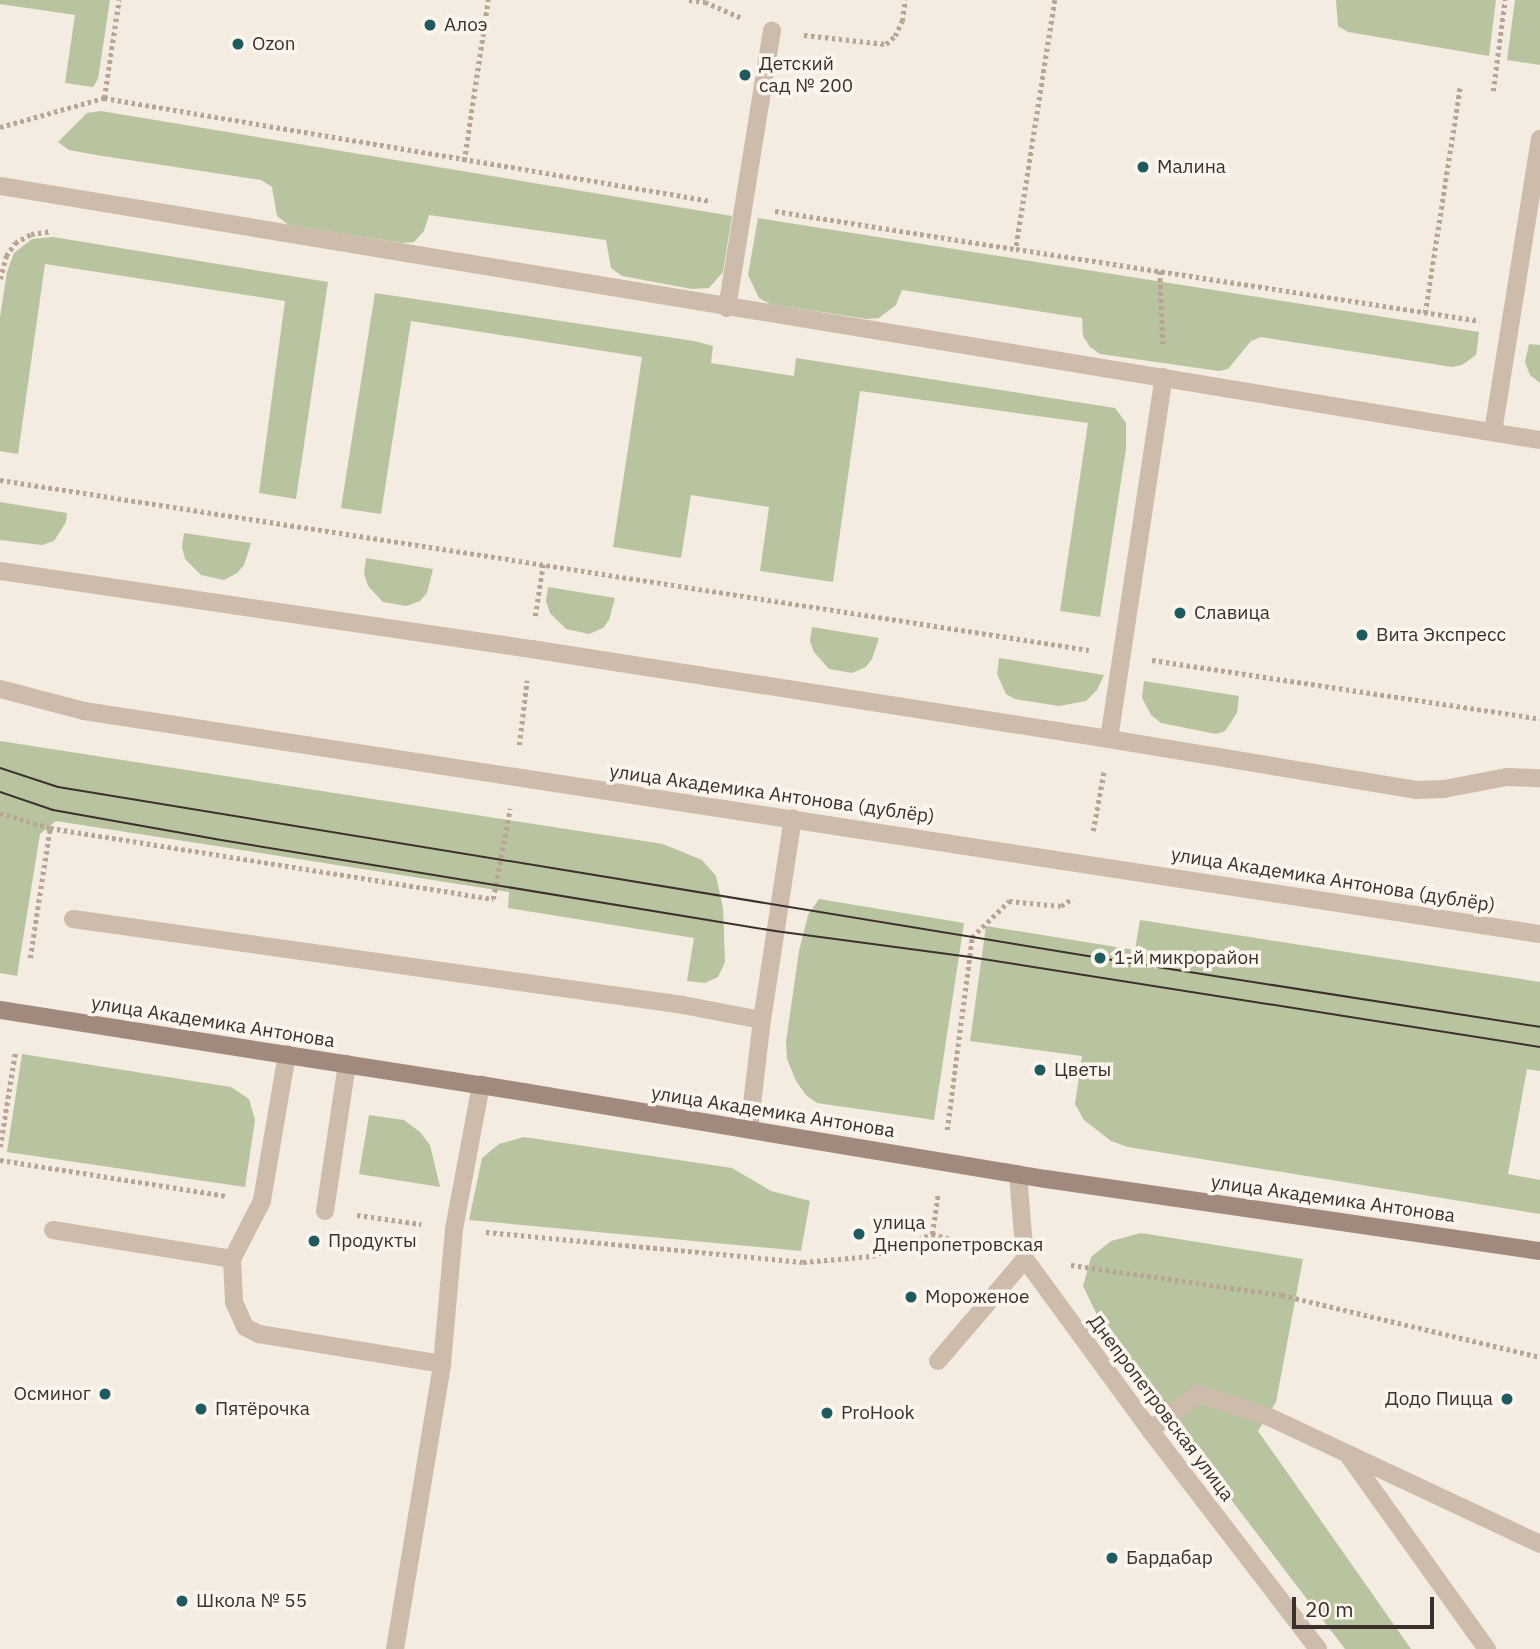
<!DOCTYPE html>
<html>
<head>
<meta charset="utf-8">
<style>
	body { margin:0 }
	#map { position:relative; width:1540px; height:1649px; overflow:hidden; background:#f4ebe1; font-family:"IBM Plex Sans",sans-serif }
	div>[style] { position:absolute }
	.green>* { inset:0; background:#b8c4a0 }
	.path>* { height:4.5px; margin-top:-2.25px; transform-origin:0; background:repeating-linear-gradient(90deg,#b9a596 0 3.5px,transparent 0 7px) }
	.lane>* { height:18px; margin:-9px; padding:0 9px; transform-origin:9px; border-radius:9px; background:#cdbbac }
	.street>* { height:18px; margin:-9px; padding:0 9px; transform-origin:9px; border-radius:9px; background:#cdbbac }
	.secondary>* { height:18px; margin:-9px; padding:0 9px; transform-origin:9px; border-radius:9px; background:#a18a7d }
	.tram>* { height:2px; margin:-1px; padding:0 1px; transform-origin:1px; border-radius:1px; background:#3b302b }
	.dots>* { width:19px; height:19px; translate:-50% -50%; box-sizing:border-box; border:4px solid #fbf5ee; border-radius:50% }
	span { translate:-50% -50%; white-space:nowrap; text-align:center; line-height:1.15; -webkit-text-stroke:7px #fbf5ee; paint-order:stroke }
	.poi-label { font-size:19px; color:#3b302b }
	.left { translate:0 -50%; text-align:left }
	.right { translate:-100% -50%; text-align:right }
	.street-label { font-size:19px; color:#3b302b }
	.scale { position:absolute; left:1292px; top:1597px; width:142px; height:32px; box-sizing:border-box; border:4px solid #3b302b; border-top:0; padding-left:9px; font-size:21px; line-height:24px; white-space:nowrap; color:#3b302b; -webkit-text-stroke:5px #fbf5ee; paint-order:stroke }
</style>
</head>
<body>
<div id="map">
	<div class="green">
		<div style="clip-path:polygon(0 0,110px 0,98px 79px,93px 87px,65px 83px,75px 15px,0 4px)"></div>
		<div style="clip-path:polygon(1336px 0,1496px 0,1489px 56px,1348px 32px,1338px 26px)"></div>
		<div style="clip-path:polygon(1515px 0,1540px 0,1540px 65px,1507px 60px)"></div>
		<div style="clip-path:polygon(101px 111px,732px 216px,723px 272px,709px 288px,692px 289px,622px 276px,611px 268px,606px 240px,429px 215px,424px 231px,414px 242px,402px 243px,289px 225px,277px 216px,272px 187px,261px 180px,96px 155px,69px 150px,58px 142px,87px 113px)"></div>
		<div style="clip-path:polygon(758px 218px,1479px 332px,1476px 355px,1462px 365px,1452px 367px,1261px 337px,1251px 341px,1228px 369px,1219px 371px,1100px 354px,1090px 347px,1083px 336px,1082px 318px,902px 290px,896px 305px,879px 318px,867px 319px,770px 304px,759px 298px,748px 275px)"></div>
		<div style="clip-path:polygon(53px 237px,328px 282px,296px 499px,259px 493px,285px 301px,45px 264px,18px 454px,0 451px,0 317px,7px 272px,14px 253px,32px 239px)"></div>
		<div style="clip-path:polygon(375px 293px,694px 341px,713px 346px,711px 363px,794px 376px,796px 358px,1115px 408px,1126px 423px,1126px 449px,1100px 617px,1060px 611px,1088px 423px,860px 391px,833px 582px,760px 571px,769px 507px,691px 495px,681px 558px,613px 547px,642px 357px,411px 321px,381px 514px,341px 508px)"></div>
		<div style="clip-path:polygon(1529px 344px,1540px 345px,1540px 383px,1530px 375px,1525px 362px)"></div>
		<div style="clip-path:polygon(0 502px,67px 513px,66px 522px,54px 541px,42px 545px,0 540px)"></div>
		<div style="clip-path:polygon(184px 533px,251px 543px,244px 565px,237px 573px,224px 580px,201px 575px,185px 559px,182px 547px)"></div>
		<div style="clip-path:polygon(366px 558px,433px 569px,427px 593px,420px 601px,406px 606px,383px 602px,368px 586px,364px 574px)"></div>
		<div style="clip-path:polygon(548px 587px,615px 598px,609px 620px,603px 628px,589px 634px,566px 629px,550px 613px,546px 601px)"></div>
		<div style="clip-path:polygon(812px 627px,879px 638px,872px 659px,866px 667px,852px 673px,829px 669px,814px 652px,810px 641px)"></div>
		<div style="clip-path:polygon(999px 658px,1104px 675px,1097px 690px,1086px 701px,1059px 706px,1015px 699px,1006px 694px,997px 674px)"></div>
		<div style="clip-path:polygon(1144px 681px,1239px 696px,1237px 713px,1225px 731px,1216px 734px,1161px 723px,1151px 715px,1142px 698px)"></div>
		<div style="clip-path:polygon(0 741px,663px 844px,702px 860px,716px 876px,723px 908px,725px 962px,718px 977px,705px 983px,687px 981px,694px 938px,508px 908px,509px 892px,56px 821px,40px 834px,17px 976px,0 973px)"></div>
		<div style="clip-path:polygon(819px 899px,964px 923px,934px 1120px,817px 1103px,806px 1095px,796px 1081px,787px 1059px,786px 1042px,799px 951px,808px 915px)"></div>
		<div style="clip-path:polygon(1140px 920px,1540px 982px,1540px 1071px,1527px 1069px,1508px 1174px,1540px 1180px,1540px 1214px,1128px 1147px,1111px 1141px,1084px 1120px,1075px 1104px,1082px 1056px,970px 1041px,986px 926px,1135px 950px)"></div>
		<div style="clip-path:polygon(22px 1054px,231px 1087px,249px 1099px,255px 1120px,245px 1187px,7px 1152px)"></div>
		<div style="clip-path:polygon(369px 1115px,404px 1120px,420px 1132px,430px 1145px,440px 1187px,359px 1174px)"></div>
		<div style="clip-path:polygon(524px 1137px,732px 1168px,771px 1191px,810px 1201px,801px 1251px,469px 1220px,482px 1158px,499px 1144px)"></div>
		<div style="clip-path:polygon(1141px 1233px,1303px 1259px,1276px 1402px,1258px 1431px,1411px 1649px,1345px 1649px,1210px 1472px,1099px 1319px,1083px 1286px,1091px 1257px,1111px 1241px)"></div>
	</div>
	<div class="path">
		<div style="left:689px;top:0;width:16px;rotate:7deg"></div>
		<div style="left:705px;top:2px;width:40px;rotate:23.4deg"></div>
		<div style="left:1055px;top:0;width:252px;rotate:98.9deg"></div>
		<div style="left:1016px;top:249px;width:469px;rotate:8.8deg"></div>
		<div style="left:804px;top:35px;width:82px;rotate:6.3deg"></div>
		<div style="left:886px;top:44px;width:12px;rotate:-42deg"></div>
		<div style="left:895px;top:36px;width:17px;rotate:-65deg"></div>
		<div style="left:902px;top:21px;width:21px;rotate:-82deg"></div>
		<div style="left:1493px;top:91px;width:92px;rotate:-82.5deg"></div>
		<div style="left:104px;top:98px;width:99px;rotate:-81.3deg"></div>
		<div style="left:0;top:127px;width:108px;rotate:-15.6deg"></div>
		<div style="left:104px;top:98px;width:616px;rotate:9.63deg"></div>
		<div style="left:464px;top:161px;width:163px;rotate:-81.5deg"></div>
		<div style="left:775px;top:211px;width:244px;rotate:9deg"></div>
		<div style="left:1160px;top:271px;width:73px;rotate:87.6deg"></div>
		<div style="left:0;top:279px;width:24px;rotate:-75deg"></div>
		<div style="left:6px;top:256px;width:16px;rotate:-55deg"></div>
		<div style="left:15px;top:243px;width:18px;rotate:-29deg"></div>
		<div style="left:31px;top:234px;width:21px;rotate:-8deg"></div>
		<div style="left:1425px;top:313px;width:230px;rotate:-81.2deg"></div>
		<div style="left:0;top:480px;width:1102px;rotate:8.87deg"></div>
		<div style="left:535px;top:616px;width:52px;rotate:-81.1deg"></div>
		<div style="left:1152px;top:660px;width:392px;rotate:8.6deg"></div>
		<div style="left:519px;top:745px;width:65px;rotate:-83deg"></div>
		<div style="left:0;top:813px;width:52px;rotate:16.7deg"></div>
		<div style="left:1093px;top:831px;width:61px;rotate:-79.6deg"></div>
		<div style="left:30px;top:958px;width:132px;rotate:-81.3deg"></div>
		<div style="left:50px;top:828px;width:449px;rotate:9.1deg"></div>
		<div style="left:493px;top:899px;width:92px;rotate:-79.3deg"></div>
		<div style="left:947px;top:1130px;width:195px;rotate:-82.6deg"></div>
		<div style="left:972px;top:937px;width:52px;rotate:-44.2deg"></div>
		<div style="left:1009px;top:901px;width:52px;rotate:5.5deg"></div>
		<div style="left:1061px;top:906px;width:14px;rotate:-34deg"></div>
		<div style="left:0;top:1147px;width:95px;rotate:-80.9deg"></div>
		<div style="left:0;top:1160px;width:230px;rotate:9deg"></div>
		<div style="left:357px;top:1215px;width:65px;rotate:8deg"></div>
		<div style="left:486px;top:1232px;width:318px;rotate:5.4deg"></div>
		<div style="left:803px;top:1262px;width:69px;rotate:-5deg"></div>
		<div style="left:872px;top:1256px;width:64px;rotate:-20.1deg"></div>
		<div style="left:932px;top:1234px;width:61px;rotate:15.2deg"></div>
		<div style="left:932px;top:1234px;width:40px;rotate:-81.5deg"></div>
		<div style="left:1071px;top:1265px;width:213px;rotate:8.1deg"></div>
		<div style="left:1282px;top:1295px;width:265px;rotate:13.5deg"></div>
	</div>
	<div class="lane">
		<div style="left:0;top:186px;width:1561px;rotate:9.37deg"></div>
		<div style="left:727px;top:308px;width:281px;rotate:-80.8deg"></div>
		<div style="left:1493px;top:432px;width:297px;rotate:-80.9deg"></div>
		<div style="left:0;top:571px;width:537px;rotate:8.36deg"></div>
		<div style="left:531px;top:649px;width:585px;rotate:8.85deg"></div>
		<div style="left:1109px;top:739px;width:366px;rotate:-81.4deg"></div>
		<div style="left:1109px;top:739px;width:311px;rotate:9.4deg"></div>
		<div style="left:1416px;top:790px;width:28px;rotate:-2deg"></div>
		<div style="left:1444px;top:789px;width:64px;rotate:-10.8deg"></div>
		<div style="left:1507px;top:777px;width:33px;rotate:2deg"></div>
		<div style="left:73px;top:919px;width:616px;rotate:8.02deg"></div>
		<div style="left:683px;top:1005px;width:80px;rotate:10.8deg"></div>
		<div style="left:287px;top:1054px;width:149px;rotate:99.7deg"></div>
		<div style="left:262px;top:1201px;width:65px;rotate:117.3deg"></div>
		<div style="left:232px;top:1259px;width:43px;rotate:87.3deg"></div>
		<div style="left:234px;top:1302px;width:27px;rotate:66deg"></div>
		<div style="left:245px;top:1327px;width:16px;rotate:27deg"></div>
		<div style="left:259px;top:1334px;width:185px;rotate:9.3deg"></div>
		<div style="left:325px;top:1211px;width:149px;rotate:-81.5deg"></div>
		<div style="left:53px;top:1230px;width:181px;rotate:9.2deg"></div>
		<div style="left:938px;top:1361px;width:134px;rotate:-49.5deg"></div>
		<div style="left:1150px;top:1430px;width:60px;rotate:-36.9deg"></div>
		<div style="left:1198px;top:1394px;width:72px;rotate:17.7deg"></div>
		<div style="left:1267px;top:1416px;width:302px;rotate:25.1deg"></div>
		<div style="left:1348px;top:1455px;width:239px;rotate:54.4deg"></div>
		<div style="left:395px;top:1649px;width:289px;rotate:-80.6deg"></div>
		<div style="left:442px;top:1364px;width:136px;rotate:-84.9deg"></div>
		<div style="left:454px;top:1229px;width:147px;rotate:-79.4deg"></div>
	</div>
	<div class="street">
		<div style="left:0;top:689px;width:87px;rotate:14.7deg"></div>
		<div style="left:84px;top:711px;width:1473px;rotate:8.71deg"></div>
		<div style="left:749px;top:1130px;width:111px;rotate:-83.3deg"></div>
		<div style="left:762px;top:1020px;width:204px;rotate:-81.3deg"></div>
		<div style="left:1018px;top:1174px;width:85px;rotate:85.3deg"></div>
		<div style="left:1025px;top:1259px;width:212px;rotate:53.8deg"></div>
		<div style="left:1150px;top:1430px;width:276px;rotate:52.5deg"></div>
	</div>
	<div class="secondary">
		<div style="left:0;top:1010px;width:487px;rotate:8.9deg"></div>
		<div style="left:481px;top:1085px;width:573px;rotate:9.45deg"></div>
		<div style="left:1046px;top:1179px;width:499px;rotate:8.3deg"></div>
	</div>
	<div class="tram">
		<div style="left:0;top:768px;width:61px;rotate:18.1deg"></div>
		<div style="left:58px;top:787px;width:1056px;rotate:9.32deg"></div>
		<div style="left:1100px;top:958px;width:445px;rotate:8.9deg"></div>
		<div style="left:0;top:792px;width:56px;rotate:18.8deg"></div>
		<div style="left:53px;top:810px;width:165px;rotate:10.1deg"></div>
		<div style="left:215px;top:839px;width:568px;rotate:9.33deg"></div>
		<div style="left:775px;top:931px;width:197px;rotate:7.6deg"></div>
		<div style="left:970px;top:957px;width:577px;rotate:8.97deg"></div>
	</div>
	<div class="dots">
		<div style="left:430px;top:25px;background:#1f5a5e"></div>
		<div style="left:238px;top:44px;background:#1f5a5e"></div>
		<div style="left:745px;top:75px;background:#1f5a5e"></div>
		<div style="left:1143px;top:167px;background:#1f5a5e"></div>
		<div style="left:1180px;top:613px;background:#1f5a5e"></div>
		<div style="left:1362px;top:635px;background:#1f5a5e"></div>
		<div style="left:1100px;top:958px;background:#1f5a5e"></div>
		<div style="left:1040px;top:1070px;background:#1f5a5e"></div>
		<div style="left:859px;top:1234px;background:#1f5a5e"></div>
		<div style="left:314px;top:1241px;background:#1f5a5e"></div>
		<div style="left:911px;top:1297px;background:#1f5a5e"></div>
		<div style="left:105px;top:1394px;background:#1f5a5e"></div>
		<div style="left:1507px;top:1399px;background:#1f5a5e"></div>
		<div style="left:201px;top:1409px;background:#1f5a5e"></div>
		<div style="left:827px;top:1413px;background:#1f5a5e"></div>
		<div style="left:1112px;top:1558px;background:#1f5a5e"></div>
		<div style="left:182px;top:1601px;background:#1f5a5e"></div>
	</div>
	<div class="poi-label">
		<span class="left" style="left:444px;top:25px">Алоэ</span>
		<span class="left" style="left:252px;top:44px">Ozon</span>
		<span class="left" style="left:759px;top:75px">Детский<br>сад № 200</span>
		<span class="left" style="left:1157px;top:167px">Малина</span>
		<span class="left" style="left:1194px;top:613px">Славица</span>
		<span class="left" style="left:1376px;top:635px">Вита Экспресс</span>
		<span class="left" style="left:1114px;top:958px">1-й микрорайон</span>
		<span class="left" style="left:1054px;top:1070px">Цветы</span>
		<span class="left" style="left:873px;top:1234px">улица<br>Днепропетровская</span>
		<span class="left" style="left:328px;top:1241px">Продукты</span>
		<span class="left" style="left:925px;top:1297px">Мороженое</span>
		<span class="right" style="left:91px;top:1394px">Осминог</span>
		<span class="right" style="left:1493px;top:1399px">Додо Пицца</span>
		<span class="left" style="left:215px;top:1409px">Пятёрочка</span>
		<span class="left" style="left:841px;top:1413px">ProHook</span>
		<span class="left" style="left:1126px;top:1558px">Бардабар</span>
		<span class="left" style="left:196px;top:1601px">Школа № 55</span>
	</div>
	<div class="street-label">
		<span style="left:772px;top:794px;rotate:8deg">улица Академика Антонова (дублёр)</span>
		<span style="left:1333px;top:880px;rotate:9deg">улица Академика Антонова (дублёр)</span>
		<span style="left:213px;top:1022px;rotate:9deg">улица Академика Антонова</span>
		<span style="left:773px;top:1112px;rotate:9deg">улица Академика Антонова</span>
		<span style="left:1333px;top:1199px;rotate:8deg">улица Академика Антонова</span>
		<span style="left:1161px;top:1408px;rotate:53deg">Днепропетровская улица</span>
	</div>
	<div class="scale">20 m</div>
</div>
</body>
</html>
